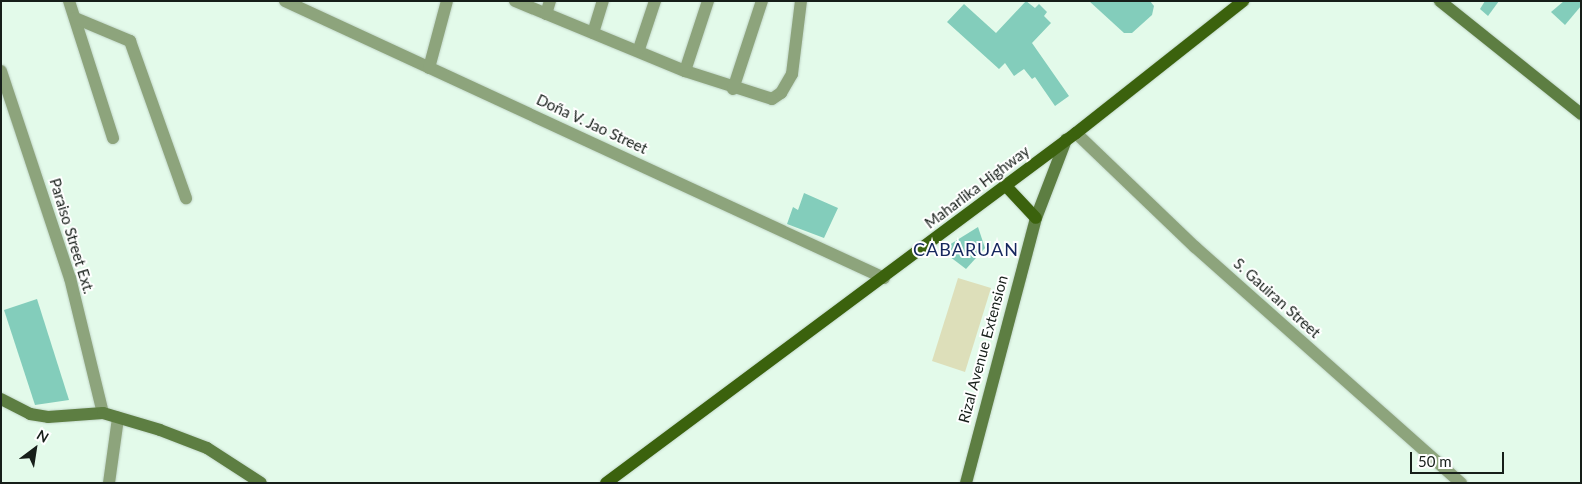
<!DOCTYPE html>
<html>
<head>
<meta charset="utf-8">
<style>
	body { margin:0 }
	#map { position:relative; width:1582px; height:484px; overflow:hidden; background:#e3faea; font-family:Lato,sans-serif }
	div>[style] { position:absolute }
	.green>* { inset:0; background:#dddfba }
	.building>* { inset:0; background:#83cdbb }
	.roads { filter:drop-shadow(0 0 1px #c2d7c9) drop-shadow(0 0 1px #c2d7c9) }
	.street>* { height:12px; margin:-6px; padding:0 6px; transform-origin:6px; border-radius:6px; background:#8da47c }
	.secondary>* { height:12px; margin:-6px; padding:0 6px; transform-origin:6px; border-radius:6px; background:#5d7e42 }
	.primary>* { height:12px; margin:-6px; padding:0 6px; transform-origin:6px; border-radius:6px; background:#3b620d }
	span { translate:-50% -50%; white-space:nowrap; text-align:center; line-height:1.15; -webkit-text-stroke:4px #fff; paint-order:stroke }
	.street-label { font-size:15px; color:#161e19 }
	.quarter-label { font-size:18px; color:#15275d; letter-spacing:1px }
	.frame { position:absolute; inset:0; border:2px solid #161e19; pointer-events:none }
	.north { position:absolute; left:10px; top:424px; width:50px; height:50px; -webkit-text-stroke:4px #fff; paint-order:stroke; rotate:31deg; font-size:14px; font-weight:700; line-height:20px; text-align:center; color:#161e19 }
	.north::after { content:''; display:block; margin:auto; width:18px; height:22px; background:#161e19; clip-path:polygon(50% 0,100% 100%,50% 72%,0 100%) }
	.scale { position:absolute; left:1410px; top:452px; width:94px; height:22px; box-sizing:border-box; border:2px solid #161e19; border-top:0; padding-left:6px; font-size:15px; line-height:18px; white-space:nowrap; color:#161e19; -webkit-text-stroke:4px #fff; paint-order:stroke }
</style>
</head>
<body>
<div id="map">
	<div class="green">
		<div style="clip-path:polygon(958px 278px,991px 288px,965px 372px,932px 361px)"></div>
	</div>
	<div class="building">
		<div style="clip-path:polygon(1026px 1px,1035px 8px,1039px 4px,1047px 12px,1044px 16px,1051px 23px,1032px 43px,1069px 96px,1055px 106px,1035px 77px,1032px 79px,1024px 69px,1014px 76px,1005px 63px,999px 69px,947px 22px,964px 4px,996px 33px)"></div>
		<div style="clip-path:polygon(1089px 1px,1150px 1px,1154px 6px,1152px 15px,1132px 33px,1124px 33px)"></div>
		<div style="clip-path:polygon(1485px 1px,1499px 1px,1488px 16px,1480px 9px)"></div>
		<div style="clip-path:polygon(1564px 1px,1581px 1px,1581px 6px,1565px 25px,1551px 12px)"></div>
		<div style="clip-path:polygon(804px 193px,838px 208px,824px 238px,787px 224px,793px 207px,798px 210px)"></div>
		<div style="clip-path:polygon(978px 227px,985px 248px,966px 269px,941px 250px)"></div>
		<div style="clip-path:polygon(37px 299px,69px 400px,35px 405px,4px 310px)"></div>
	</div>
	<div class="roads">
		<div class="street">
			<div style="left:69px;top:1px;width:144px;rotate:72.2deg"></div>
			<div style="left:285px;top:1px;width:660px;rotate:24.82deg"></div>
			<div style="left:515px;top:1px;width:184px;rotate:22.4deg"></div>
			<div style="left:685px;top:71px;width:91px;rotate:17.8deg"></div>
			<div style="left:772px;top:99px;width:11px;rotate:-34deg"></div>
			<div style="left:781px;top:93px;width:22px;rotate:-60deg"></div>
			<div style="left:792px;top:74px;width:74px;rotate:-83deg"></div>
			<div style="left:546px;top:14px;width:14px;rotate:-73deg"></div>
			<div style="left:75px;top:18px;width:60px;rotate:22.7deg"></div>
			<div style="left:130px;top:41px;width:167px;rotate:70.4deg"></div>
			<div style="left:593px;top:33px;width:34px;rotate:-73deg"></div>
			<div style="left:639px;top:49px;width:51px;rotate:-71.6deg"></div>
			<div style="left:429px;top:68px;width:69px;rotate:-75deg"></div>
			<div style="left:1px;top:71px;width:218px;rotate:71.6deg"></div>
			<div style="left:70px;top:278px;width:139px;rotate:76.3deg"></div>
			<div style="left:685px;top:71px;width:74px;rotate:-71.8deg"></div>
			<div style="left:733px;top:89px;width:93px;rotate:-71.8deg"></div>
			<div style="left:1076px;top:133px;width:165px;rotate:43.8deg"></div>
			<div style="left:1195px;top:247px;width:356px;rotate:41.6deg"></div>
			<div style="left:109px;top:483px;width:66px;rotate:-82.1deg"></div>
		</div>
		<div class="secondary">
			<div style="left:1440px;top:1px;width:181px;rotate:38.7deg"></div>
			<div style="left:1px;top:399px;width:33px;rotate:27deg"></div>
			<div style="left:30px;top:414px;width:18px;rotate:9deg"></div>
			<div style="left:48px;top:417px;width:55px;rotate:-4.2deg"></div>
			<div style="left:103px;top:413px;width:59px;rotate:16.6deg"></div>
			<div style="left:160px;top:430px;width:50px;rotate:21deg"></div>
			<div style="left:207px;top:448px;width:64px;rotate:32.9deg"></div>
			<div style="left:966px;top:483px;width:274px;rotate:-75.2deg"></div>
			<div style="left:1036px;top:218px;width:84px;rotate:-69deg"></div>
		</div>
		<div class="primary">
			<div style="left:1005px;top:185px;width:45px;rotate:46.8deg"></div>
			<div style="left:606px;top:483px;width:586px;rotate:-36.67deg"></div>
			<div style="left:1076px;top:133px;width:213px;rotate:-38.3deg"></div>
		</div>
	</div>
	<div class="street-label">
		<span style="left:592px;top:124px;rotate:25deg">Doña V. Jao Street</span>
		<span style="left:977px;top:187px;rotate:-37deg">Maharlika Highway</span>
		<span style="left:72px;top:236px;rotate:73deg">Paraiso Street Ext.</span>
		<span style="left:1277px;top:298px;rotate:42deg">S. Gauiran Street</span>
		<span style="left:983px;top:349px;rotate:-75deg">Rizal Avenue Extension</span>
	</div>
	<div class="quarter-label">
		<span style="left:966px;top:249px">CABARUAN</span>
	</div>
	<div class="frame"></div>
	<div class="north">N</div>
	<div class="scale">50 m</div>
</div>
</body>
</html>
